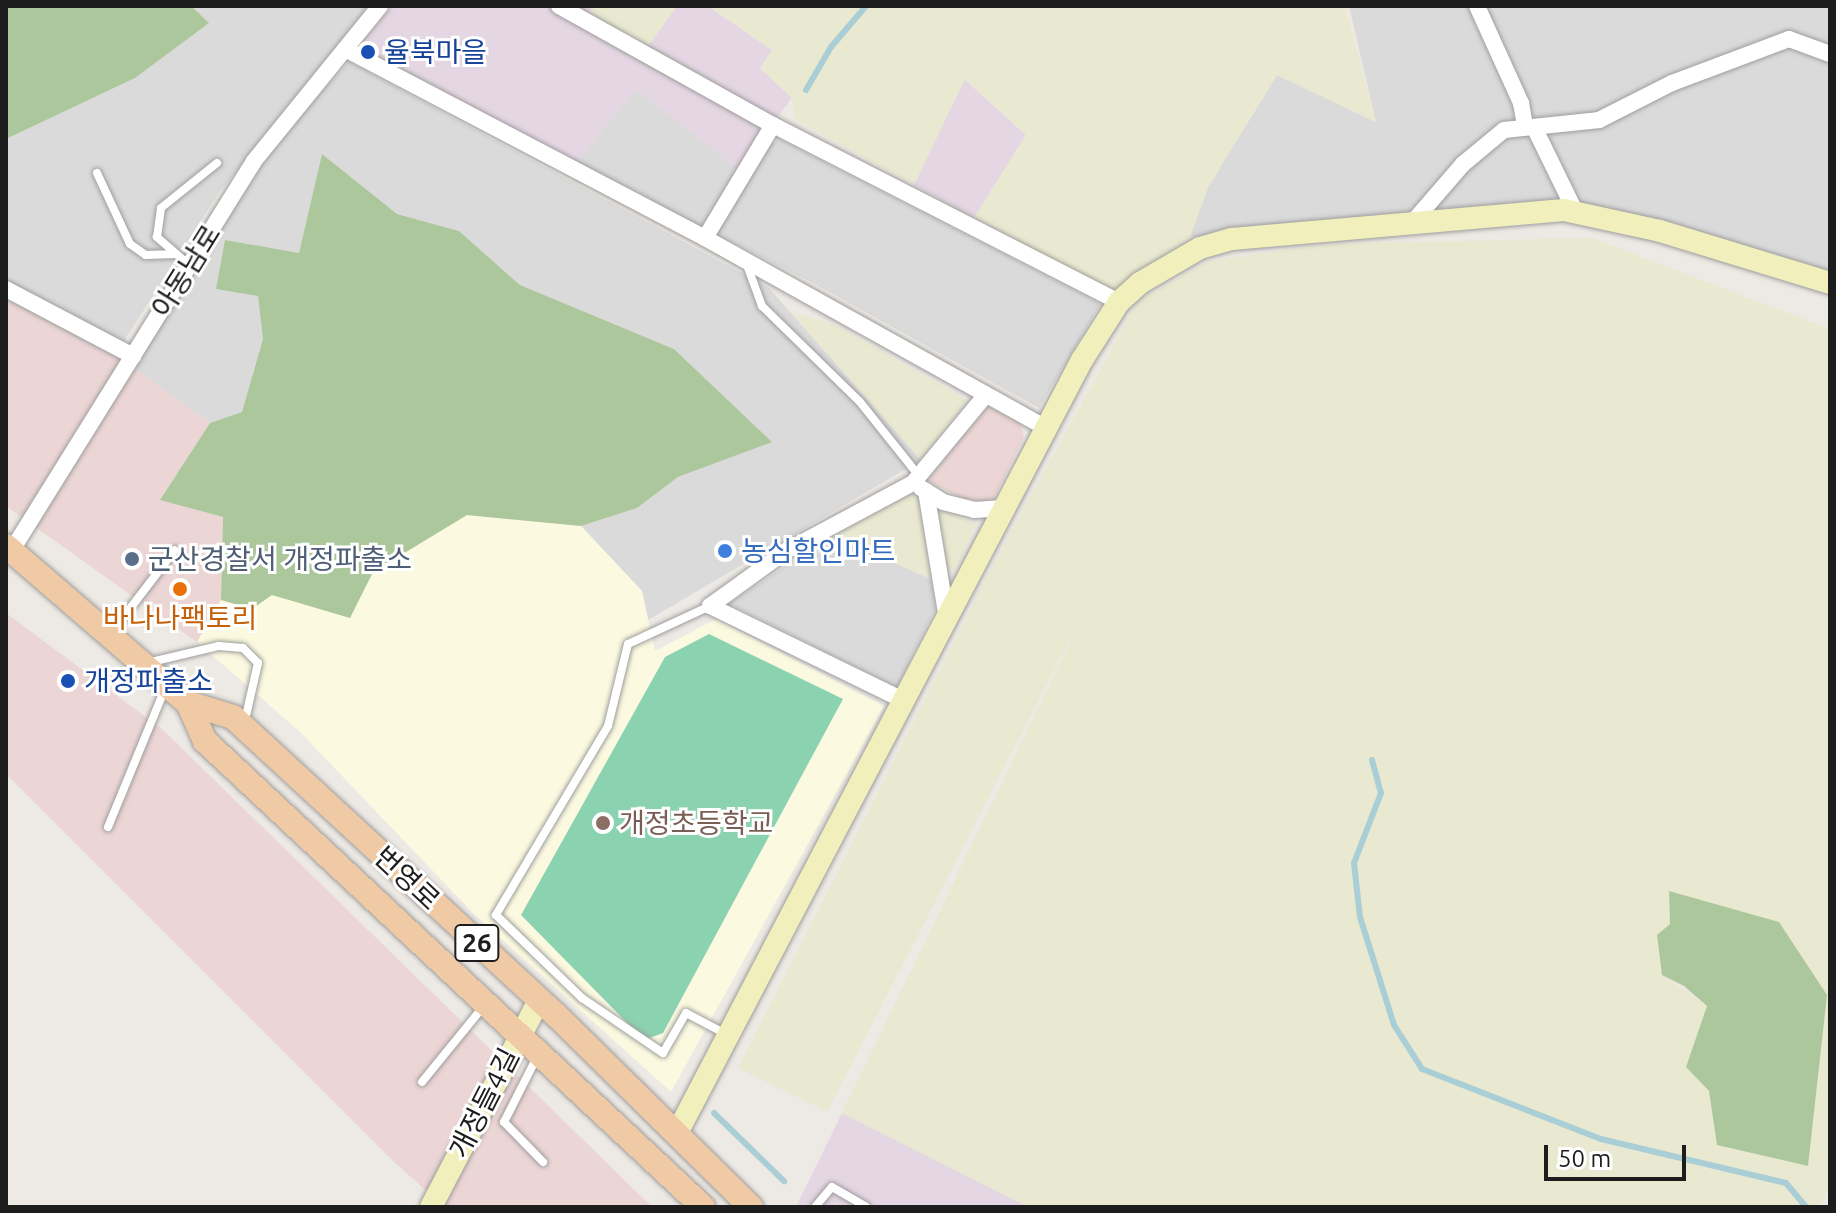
<!DOCTYPE html>
<html>
<head>
<meta charset="utf-8">
<style>
	body { margin:0 }
	#map { position:relative; width:1836px; height:1213px; overflow:hidden; background:#ede9e4; font-family:Ubuntu,"Noto Sans KR",sans-serif }
	div>[style] { position:absolute }
	.residential>* { inset:0; background:#dbdada }
	.commercial>* { inset:0; background:#ecd5d5 }
	.industrial>* { inset:0; background:#e5d6e3 }
	.education>* { inset:0; background:#fbf9df }
	.farmland>* { inset:0; background:#e9e9d1 }
	.forest>* { inset:0; background:#adc79d }
	.pitch>* { inset:0; background:#8bd2b1 }
	.stream>* { height:6px; margin:-3px; padding:0 3px; transform-origin:3px; border-radius:3px; background:#a9ced5 }
	.roads { filter:drop-shadow(0 0 2px #9e9e9e) drop-shadow(0 0 2px #9e9e9e) }
	.lane>* { height:8px; margin:-4px; padding:0 4px; transform-origin:4px; border-radius:4px; background:#fff }
	.street>* { height:16px; margin:-8px; padding:0 8px; transform-origin:8px; border-radius:8px; background:#fff }
	.secondary>* { height:22px; margin:-11px; padding:0 11px; transform-origin:11px; border-radius:11px; background:#f1f0bd }
	.primary>* { height:24px; margin:-12px; padding:0 12px; transform-origin:12px; border-radius:12px; background:#f0caa5 }
	.dots>* { width:22px; height:22px; translate:-50% -50%; box-sizing:border-box; border:4px solid #fff; border-radius:50% }
	span { translate:-50% -50%; white-space:nowrap; text-align:center; line-height:1.15; -webkit-text-stroke:6px #fff; paint-order:stroke }
	.shield-label span { padding:2px 6px; background:#fff; border:2px solid; border-radius:6px; -webkit-text-stroke-width:0 }
	.shield-label { font-size:26px; color:#1d1d1d; font-weight:700 }
	.transit-label { font-size:28px; color:#164399 }
	.left { translate:0 -50%; text-align:left }
	.street-label { font-size:28px; color:#1d1d1d }
	.shop-label { font-size:28px; color:#366cbe }
	.service-label { font-size:28px; color:#4e5e75 }
	.food-label { font-size:28px; color:#c56008 }
	.education-label { font-size:28px; color:#785e54 }
	.frame { position:absolute; inset:0; border:8px solid #1d1d1d; pointer-events:none }
	.scale { position:absolute; left:1544px; top:1145px; width:142px; height:36px; box-sizing:border-box; border:4px solid #1d1d1d; border-top:0; padding-left:10px; font-size:24px; line-height:28px; white-space:nowrap; color:#1d1d1d; -webkit-text-stroke:6px #fff; paint-order:stroke }
</style>
</head>
<body>
<div id="map">
	<div class="residential">
		<div style="clip-path:polygon(191px 6px,369px 6px,218px 194px,115px 355px,6px 299px,6px 139px,135px 78px,208px 23px)"></div>
		<div style="clip-path:polygon(1349px 6px,1830px 6px,1830px 274px,1665px 223px,1393px 216px,1190px 237px,1208px 187px,1277px 75px,1376px 122px)"></div>
		<div style="clip-path:polygon(349px 62px,768px 287px,921px 460px,648px 620px,642px 591px,581px 526px,637px 508px,678px 477px,771px 442px,674px 349px,520px 285px,459px 231px,397px 214px,322px 154px,299px 253px,225px 241px,258px 296px,263px 339px,242px 412px,210px 423px,133px 368px,274px 144px)"></div>
		<div style="clip-path:polygon(636px 89px,738px 168px,779px 139px,1101px 304px,1039px 408px,813px 283px,575px 164px)"></div>
		<div style="clip-path:polygon(831px 535px,931px 579px,935px 609px,897px 687px,729px 604px)"></div>
	</div>
	<div class="commercial">
		<div style="clip-path:polygon(6px 299px,115px 355px,210px 423px,160px 500px,223px 517px,221px 600px,197px 642px,6px 506px)"></div>
		<div style="clip-path:polygon(986px 405px,1020px 423px,1024px 437px,992px 502px,968px 502px,928px 480px)"></div>
		<div style="clip-path:polygon(6px 613px,163px 730px,652px 1207px,444px 1207px,391px 1159px,6px 774px)"></div>
	</div>
	<div class="industrial">
		<div style="clip-path:polygon(393px 6px,595px 6px,587px 13px,647px 46px,677px 6px,708px 6px,772px 50px,760px 68px,792px 98px,738px 169px,636px 89px,575px 164px,352px 53px)"></div>
		<div style="clip-path:polygon(964px 79px,1026px 135px,974px 218px,914px 185px)"></div>
		<div style="clip-path:polygon(842px 1113px,1029px 1207px,796px 1207px)"></div>
	</div>
	<div class="education">
		<div style="clip-path:polygon(467px 515px,581px 526px,642px 591px,655px 651px,716px 619px,884px 706px,671px 1092px,474px 914px,300px 732px,197px 642px,221px 600px,252px 609px,272px 595px,350px 617px,373px 572px)"></div>
	</div>
	<div class="farmland">
		<div style="clip-path:polygon(595px 6px,677px 6px,648px 46px,586px 14px)"></div>
		<div style="clip-path:polygon(708px 6px,1345px 6px,1376px 122px,1277px 75px,1208px 187px,1190px 237px,1111px 298px,974px 218px,1026px 135px,965px 79px,914px 185px,795px 119px,792px 98px,760px 68px,772px 50px)"></div>
		<div style="clip-path:polygon(evenodd,1592px 238px,1830px 329px,1830px 1186px,1819px 1207px,1029px 1207px,842px 1113px,1095px 591px,827px 1112px,738px 1068px,996px 560px,1138px 301px,1209px 261px,1327px 244px,1592px 238px,1669px 892px,1807px 1166px,1717px 1145px,1709px 1091px,1686px 1067px,1707px 1006px,1662px 975px,1657px 935px,1670px 924px,1669px 892px)"></div>
		<div style="clip-path:polygon(791px 312px,833px 324px,967px 400px,921px 460px)"></div>
		<div style="clip-path:polygon(911px 492px,921px 498px,931px 579px,831px 535px)"></div>
		<div style="clip-path:polygon(937px 508px,976px 524px,956px 569px,945px 571px)"></div>
	</div>
	<div class="forest">
		<div style="clip-path:polygon(6px 6px,191px 6px,209px 23px,135px 78px,6px 139px)"></div>
		<div style="clip-path:polygon(322px 154px,397px 214px,459px 231px,520px 285px,674px 349px,772px 442px,678px 477px,637px 508px,581px 526px,467px 515px,373px 572px,350px 618px,272px 595px,252px 609px,221px 600px,223px 517px,160px 500px,210px 423px,242px 412px,263px 339px,258px 296px,216px 289px,225px 240px,299px 253px)"></div>
		<div style="clip-path:polygon(1669px 891px,1779px 922px,1827px 995px,1808px 1166px,1717px 1145px,1709px 1091px,1686px 1067px,1707px 1006px,1684px 986px,1662px 975px,1657px 935px,1670px 924px)"></div>
	</div>
	<div class="pitch">
		<div style="clip-path:polygon(709px 634px,843px 699px,663px 1033px,644px 1040px,521px 915px,665px 657px)"></div>
	</div>
	<div class="stream">
		<div style="left:806px;top:90px;width:50px;rotate:-59.8deg"></div>
		<div style="left:831px;top:47px;width:54px;rotate:-49.5deg"></div>
		<div style="left:1372px;top:760px;width:34px;rotate:75deg"></div>
		<div style="left:1381px;top:793px;width:75px;rotate:111.1deg"></div>
		<div style="left:1354px;top:863px;width:54px;rotate:83.7deg"></div>
		<div style="left:1360px;top:917px;width:113px;rotate:72.5deg"></div>
		<div style="left:1394px;top:1025px;width:52px;rotate:57.5deg"></div>
		<div style="left:1422px;top:1069px;width:192px;rotate:21.4deg"></div>
		<div style="left:1601px;top:1139px;width:190px;rotate:13.4deg"></div>
		<div style="left:1786px;top:1183px;width:31px;rotate:50deg"></div>
		<div style="left:714px;top:1113px;width:98px;rotate:44.2deg"></div>
	</div>
	<div class="roads">
		<div class="lane">
			<div style="left:97px;top:173px;width:78px;rotate:65.1deg"></div>
			<div style="left:130px;top:244px;width:19px;rotate:35deg"></div>
			<div style="left:146px;top:255px;width:30px;rotate:-2deg"></div>
			<div style="left:189px;top:265px;width:43px;rotate:-138.8deg"></div>
			<div style="left:157px;top:237px;width:29px;rotate:-82deg"></div>
			<div style="left:161px;top:208px;width:72px;rotate:-38.8deg"></div>
			<div style="left:747px;top:265px;width:44px;rotate:69.9deg"></div>
			<div style="left:762px;top:306px;width:137px;rotate:44.4deg"></div>
			<div style="left:860px;top:402px;width:95px;rotate:51.4deg"></div>
			<div style="left:710px;top:606px;width:90px;rotate:155.1deg"></div>
			<div style="left:628px;top:644px;width:84px;rotate:103.7deg"></div>
			<div style="left:608px;top:726px;width:220px;rotate:120.7deg"></div>
			<div style="left:496px;top:915px;width:120px;rotate:44deg"></div>
			<div style="left:582px;top:998px;width:98px;rotate:34.2deg"></div>
			<div style="left:663px;top:1053px;width:46px;rotate:-60.1deg"></div>
			<div style="left:686px;top:1013px;width:45px;rotate:27.7deg"></div>
			<div style="left:112px;top:632px;width:103px;rotate:-52.5deg"></div>
			<div style="left:147px;top:663px;width:74px;rotate:-13.3deg"></div>
			<div style="left:219px;top:646px;width:24px;rotate:5deg"></div>
			<div style="left:243px;top:648px;width:21px;rotate:45deg"></div>
			<div style="left:258px;top:663px;width:58px;rotate:102.8deg"></div>
			<div style="left:108px;top:827px;width:149px;rotate:-67.6deg"></div>
			<div style="left:537px;top:1057px;width:73px;rotate:116.9deg"></div>
			<div style="left:504px;top:1122px;width:56px;rotate:45.7deg"></div>
			<div style="left:422px;top:1082px;width:97px;rotate:-50.9deg"></div>
			<div style="left:815px;top:1207px;width:26px;rotate:-50deg"></div>
			<div style="left:832px;top:1187px;width:39px;rotate:30deg"></div>
		</div>
		<div class="street">
			<div style="left:559px;top:6px;width:245px;rotate:29.1deg"></div>
			<div style="left:773px;top:125px;width:389px;rotate:27.1deg"></div>
			<div style="left:1477px;top:6px;width:107px;rotate:65.6deg"></div>
			<div style="left:1521px;top:103px;width:23px;rotate:80deg"></div>
			<div style="left:345px;top:49px;width:407px;rotate:27.7deg"></div>
			<div style="left:705px;top:238px;width:390px;rotate:29.1deg"></div>
			<div style="left:1534px;top:127px;width:93px;rotate:64deg"></div>
			<div style="left:1412px;top:223px;width:78px;rotate:-49.2deg"></div>
			<div style="left:1463px;top:164px;width:53px;rotate:-39.7deg"></div>
			<div style="left:1504px;top:130px;width:96px;rotate:-6deg"></div>
			<div style="left:1599px;top:120px;width:82px;rotate:-26.9deg"></div>
			<div style="left:1672px;top:83px;width:125px;rotate:-20.6deg"></div>
			<div style="left:1789px;top:39px;width:44px;rotate:20.1deg"></div>
			<div style="left:705px;top:238px;width:132px;rotate:-59deg"></div>
			<div style="left:6px;top:289px;width:144px;rotate:27.8deg"></div>
			<div style="left:921px;top:488px;width:26px;rotate:32deg"></div>
			<div style="left:943px;top:502px;width:32px;rotate:14deg"></div>
			<div style="left:974px;top:510px;width:30px;rotate:-4deg"></div>
			<div style="left:926px;top:491px;width:130px;rotate:80.7deg"></div>
			<div style="left:12px;top:550px;width:458px;rotate:-58.1deg"></div>
			<div style="left:254px;top:161px;width:200px;rotate:-50.9deg"></div>
			<div style="left:905px;top:701px;width:217px;rotate:-154deg"></div>
			<div style="left:710px;top:606px;width:94px;rotate:-35.9deg"></div>
			<div style="left:786px;top:551px;width:144px;rotate:-28.2deg"></div>
			<div style="left:913px;top:483px;width:113px;rotate:-50.4deg"></div>
		</div>
		<div class="secondary">
			<div style="left:677px;top:1133px;width:873px;rotate:-62.35deg"></div>
			<div style="left:1082px;top:360px;width:69px;rotate:-57.5deg"></div>
			<div style="left:1119px;top:302px;width:28px;rotate:-42deg"></div>
			<div style="left:1140px;top:283px;width:69px;rotate:-30.3deg"></div>
			<div style="left:1200px;top:248px;width:33px;rotate:-16deg"></div>
			<div style="left:1232px;top:239px;width:333px;rotate:-5deg"></div>
			<div style="left:1564px;top:210px;width:98px;rotate:12.3deg"></div>
			<div style="left:1660px;top:231px;width:178px;rotate:17deg"></div>
			<div style="left:431px;top:1207px;width:233px;rotate:-62.4deg"></div>
		</div>
		<div class="primary">
			<div style="left:6px;top:546px;width:240px;rotate:40.8deg"></div>
			<div style="left:188px;top:703px;width:47px;rotate:17.3deg"></div>
			<div style="left:233px;top:717px;width:439px;rotate:42.7deg"></div>
			<div style="left:556px;top:1015px;width:274px;rotate:44.6deg"></div>
			<div style="left:188px;top:703px;width:42px;rotate:65.9deg"></div>
			<div style="left:205px;top:741px;width:682px;rotate:43.1deg"></div>
		</div>
	</div>
	<div class="dots">
		<div style="left:368px;top:52px;background:#1a4fb4"></div>
		<div style="left:725px;top:551px;background:#3f7fe0"></div>
		<div style="left:132px;top:559px;background:#5c6f8a"></div>
		<div style="left:180px;top:589px;background:#e8710a"></div>
		<div style="left:68px;top:681px;background:#1a4fb4"></div>
		<div style="left:603px;top:823px;background:#8d6e63"></div>
	</div>
	<div class="shield-label">
		<span style="left:477px;top:943px">26</span>
	</div>
	<div class="transit-label">
		<span class="left" style="left:384px;top:52px">율북마을</span>
		<span class="left" style="left:84px;top:681px">개정파출소</span>
	</div>
	<div class="street-label">
		<span style="left:186px;top:271px;rotate:-58deg">아동남로</span>
		<span style="left:407px;top:878px;rotate:43deg">번영로</span>
		<span style="left:484px;top:1103px;rotate:-63deg">개정들4길</span>
	</div>
	<div class="shop-label">
		<span class="left" style="left:741px;top:551px">농심할인마트</span>
	</div>
	<div class="service-label">
		<span class="left" style="left:148px;top:559px">군산경찰서 개정파출소</span>
	</div>
	<div class="food-label">
		<span style="left:180px;top:618px">바나나팩토리</span>
	</div>
	<div class="education-label">
		<span class="left" style="left:619px;top:823px">개정초등학교</span>
	</div>
	<div class="frame"></div>
	<div class="scale">50 m</div>
</div>
</body>
</html>
